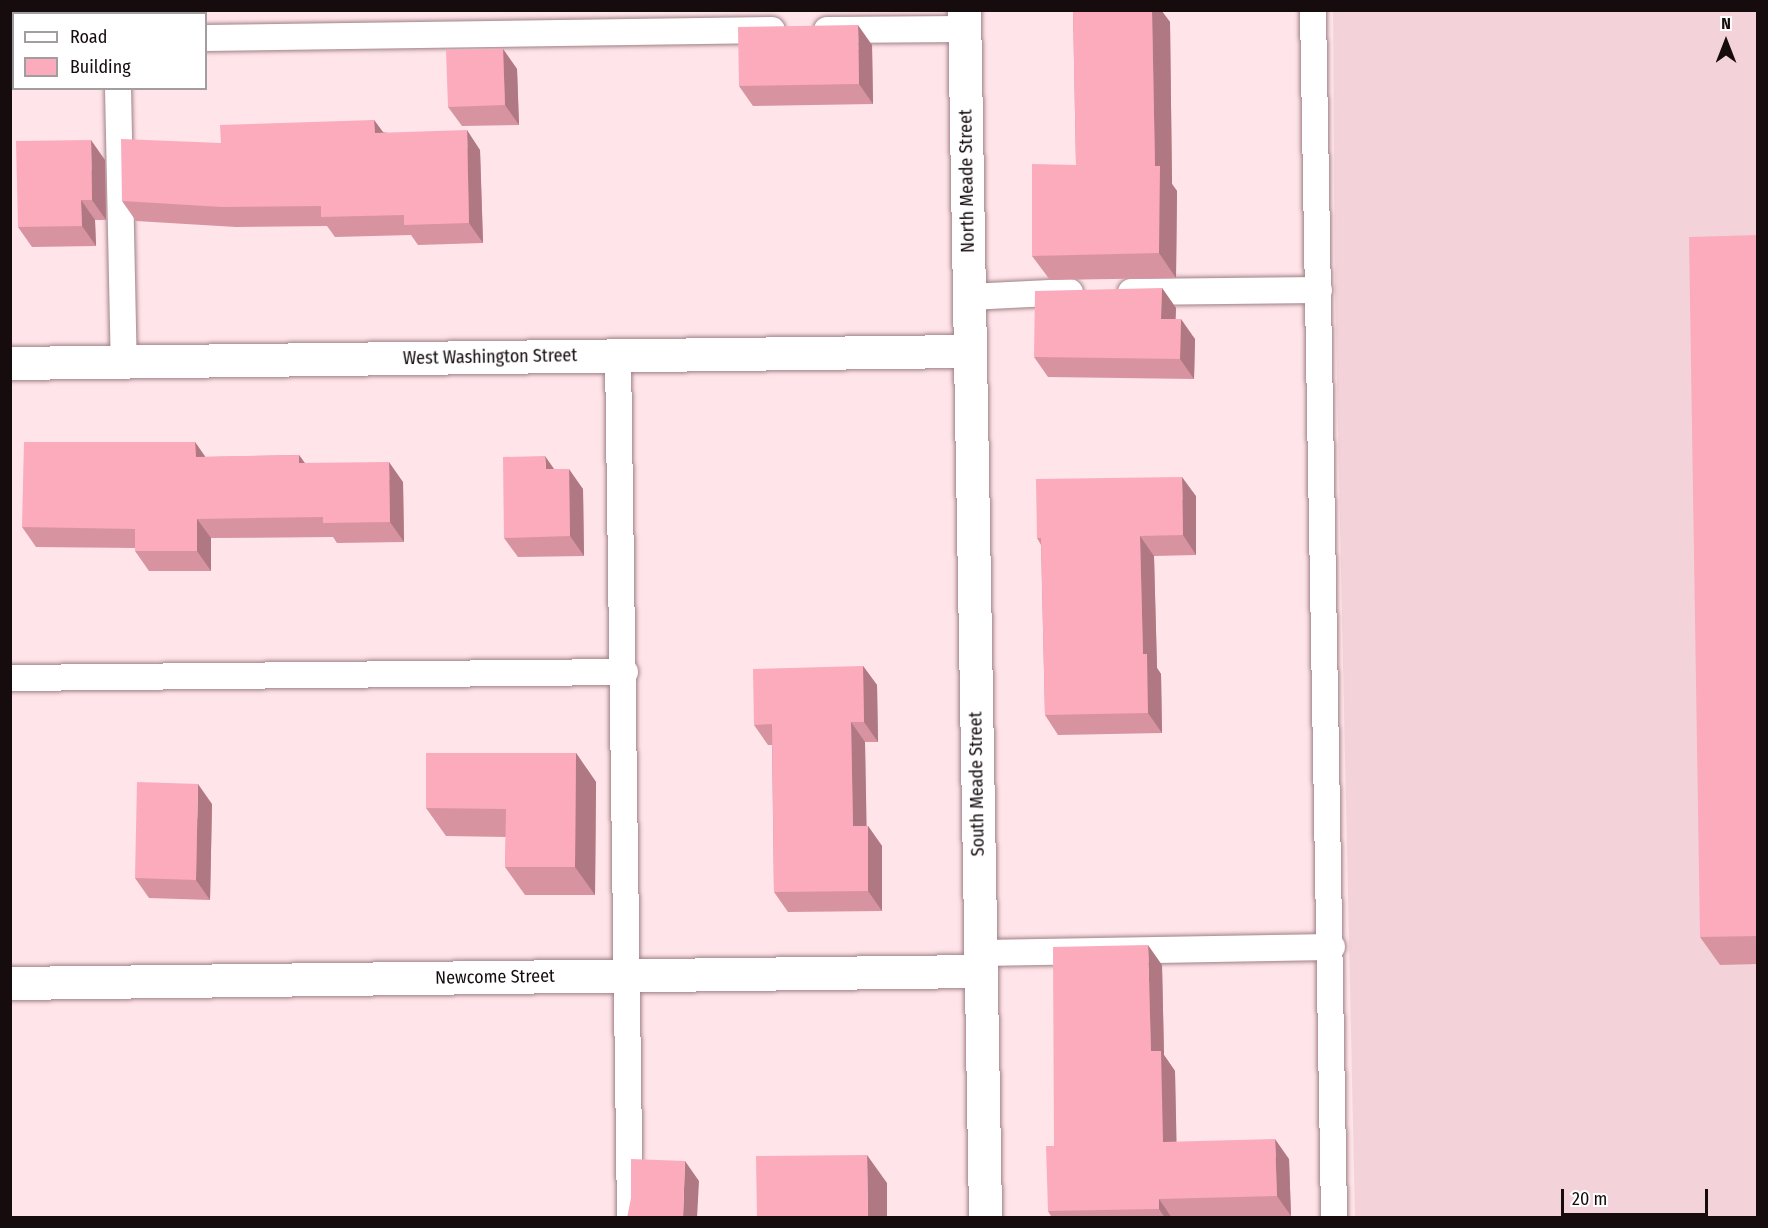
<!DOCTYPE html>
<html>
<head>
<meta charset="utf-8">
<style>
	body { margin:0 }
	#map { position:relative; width:1768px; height:1228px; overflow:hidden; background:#ffe4e9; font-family:"Fira Sans Condensed",sans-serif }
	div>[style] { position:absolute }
	.built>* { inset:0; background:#f3d3d9 }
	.roads { filter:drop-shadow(0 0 2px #9f8186) drop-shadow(0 0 2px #9f8186) }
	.lane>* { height:26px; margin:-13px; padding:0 13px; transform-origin:13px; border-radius:13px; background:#fff }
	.street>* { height:33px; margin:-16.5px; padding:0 16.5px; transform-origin:16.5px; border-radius:16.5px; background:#fff }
	.wall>* { inset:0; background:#d893a1 }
	.shaded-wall>* { inset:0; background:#b07883 }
	.building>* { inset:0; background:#fbabbb }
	span { translate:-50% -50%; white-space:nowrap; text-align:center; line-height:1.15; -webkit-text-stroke:5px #fff; paint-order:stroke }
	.street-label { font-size:18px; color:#160c0e }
	.frame { position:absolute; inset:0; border:12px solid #160c0e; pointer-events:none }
	.legend { position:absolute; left:12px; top:12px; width:195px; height:78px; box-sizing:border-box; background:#fff; border:2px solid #a29e9f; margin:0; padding:8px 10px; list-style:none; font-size:18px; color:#160c0e }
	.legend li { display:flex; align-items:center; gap:12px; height:30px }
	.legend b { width:30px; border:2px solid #a29e9f }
	.north { position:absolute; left:1696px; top:12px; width:60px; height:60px; -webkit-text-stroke:4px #fff; paint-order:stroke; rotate:0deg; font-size:16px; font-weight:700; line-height:24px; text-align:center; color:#160c0e }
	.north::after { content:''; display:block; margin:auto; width:21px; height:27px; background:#160c0e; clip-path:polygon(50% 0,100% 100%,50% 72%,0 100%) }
	.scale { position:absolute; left:1561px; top:1189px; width:147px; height:27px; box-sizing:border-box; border:3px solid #160c0e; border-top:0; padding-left:8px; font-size:18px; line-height:21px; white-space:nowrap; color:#160c0e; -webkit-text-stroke:4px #fff; paint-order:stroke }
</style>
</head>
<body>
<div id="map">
	<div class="built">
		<div style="clip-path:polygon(1333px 11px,1757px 11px,1757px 1217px,1355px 1217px,1335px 293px)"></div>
	</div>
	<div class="roads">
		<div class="lane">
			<div style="left:1313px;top:10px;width:1208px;rotate:89deg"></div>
			<div style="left:827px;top:30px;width:137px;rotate:-0.4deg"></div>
			<div style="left:206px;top:38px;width:566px;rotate:-0.81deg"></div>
			<div style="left:10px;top:41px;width:4px"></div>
			<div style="left:118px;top:88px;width:275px;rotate:88.8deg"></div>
			<div style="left:1131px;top:292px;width:188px;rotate:-0.6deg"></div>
			<div style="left:969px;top:297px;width:101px;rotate:-2.8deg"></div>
			<div style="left:618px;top:355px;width:863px;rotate:89.2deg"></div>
			<div style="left:10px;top:678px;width:615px;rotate:-0.56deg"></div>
			<div style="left:980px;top:953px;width:352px;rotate:-1deg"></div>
		</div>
		<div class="street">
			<div style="left:964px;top:10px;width:1208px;rotate:89deg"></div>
			<div style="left:10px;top:363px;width:959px;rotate:-0.72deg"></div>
			<div style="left:10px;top:983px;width:970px;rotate:-0.71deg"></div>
		</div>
	</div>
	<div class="wall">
		<div style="clip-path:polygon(1073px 10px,1161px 10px,1170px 22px,1172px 184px,1177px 191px,1176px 278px,1050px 280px,1032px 256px,1076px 165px)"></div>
		<div style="clip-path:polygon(872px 45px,873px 104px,753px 106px,739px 86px)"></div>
		<div style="clip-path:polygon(503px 49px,517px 69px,519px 125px,462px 126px,448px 107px)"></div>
		<div style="clip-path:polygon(374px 120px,383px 132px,480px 150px,483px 243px,418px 245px,411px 235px,335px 237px,327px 226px,236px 227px,136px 221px,122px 201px,221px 143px)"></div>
		<div style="clip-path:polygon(105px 160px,106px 220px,95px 220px,96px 246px,32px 247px,18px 227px)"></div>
		<div style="clip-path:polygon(1758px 235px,1758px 964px,1720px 965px,1700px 937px)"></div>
		<div style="clip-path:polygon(1162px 288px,1176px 308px,1175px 319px,1195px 339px,1194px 379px,1048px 377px,1034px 357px)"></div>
		<div style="clip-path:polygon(195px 442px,205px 457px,299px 455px,305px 463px,403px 482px,404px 542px,337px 543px,333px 537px,211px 538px,211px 571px,149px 571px,135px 551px,135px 548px,36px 547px,22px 527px)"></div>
		<div style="clip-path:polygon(555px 469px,583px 489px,584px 556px,518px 557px,504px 538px)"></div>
		<div style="clip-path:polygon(1196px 496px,1196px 555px,1154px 556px,1157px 668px,1161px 674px,1162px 733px,1058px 735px,1045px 715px,1041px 545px,1037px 538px)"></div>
		<div style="clip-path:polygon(863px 666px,877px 685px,878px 742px,865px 742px,866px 826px,868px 826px,882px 846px,882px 911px,788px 912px,774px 892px,772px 745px,768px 745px,754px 725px)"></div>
		<div style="clip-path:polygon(576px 753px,596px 782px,595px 895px,525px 895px,505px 867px,506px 837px,446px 836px,426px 808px)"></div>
		<div style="clip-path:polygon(212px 804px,210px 900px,149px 898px,135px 878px)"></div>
		<div style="clip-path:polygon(1162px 965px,1164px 1055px,1175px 1071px,1176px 1142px,1289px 1159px,1291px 1216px,1232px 1218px,1052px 1218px,1048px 1211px,1054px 1146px)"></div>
	</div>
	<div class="shaded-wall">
		<div style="clip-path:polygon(1152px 10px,1161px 10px,1170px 22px,1172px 184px,1177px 191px,1176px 278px,1159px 253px,1155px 166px)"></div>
		<div style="clip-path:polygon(858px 25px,872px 45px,873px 104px,859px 84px)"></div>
		<div style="clip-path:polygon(503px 49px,517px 69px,519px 125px,505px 105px)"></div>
		<div style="clip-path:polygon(374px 120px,388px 139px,375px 133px)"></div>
		<div style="clip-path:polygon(467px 130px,480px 150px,483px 243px,469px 223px)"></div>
		<div style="clip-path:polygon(91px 140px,105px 160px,106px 220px,92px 200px)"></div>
		<div style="clip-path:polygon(81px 200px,95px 220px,96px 246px,82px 226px)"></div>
		<div style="clip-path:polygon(1162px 288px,1176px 308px,1175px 339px,1161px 319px)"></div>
		<div style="clip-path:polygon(1181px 319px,1195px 339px,1194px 379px,1180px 359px)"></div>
		<div style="clip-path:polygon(195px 442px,209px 462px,196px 457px)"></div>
		<div style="clip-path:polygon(299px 455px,313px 475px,299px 463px)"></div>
		<div style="clip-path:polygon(545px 456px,559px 476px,546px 469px)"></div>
		<div style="clip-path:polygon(389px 462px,403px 482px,404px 542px,390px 522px)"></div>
		<div style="clip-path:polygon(569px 469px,583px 489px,584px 556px,570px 536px)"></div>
		<div style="clip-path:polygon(1182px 477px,1196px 496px,1196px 555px,1183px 535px)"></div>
		<div style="clip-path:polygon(197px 519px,211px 538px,211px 571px,197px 551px)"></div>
		<div style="clip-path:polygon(1140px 536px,1154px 556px,1157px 668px,1161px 674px,1162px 733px,1148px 713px,1143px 654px)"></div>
		<div style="clip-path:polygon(863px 666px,877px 685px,878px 742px,864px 722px)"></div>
		<div style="clip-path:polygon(851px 722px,865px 742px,867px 846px,853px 826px)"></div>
		<div style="clip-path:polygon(576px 753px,596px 782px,595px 895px,575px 867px)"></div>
		<div style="clip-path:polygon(198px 784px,212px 804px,210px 900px,196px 880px)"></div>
		<div style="clip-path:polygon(868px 826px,882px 846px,882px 911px,868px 891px)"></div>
		<div style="clip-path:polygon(1148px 945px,1162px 965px,1164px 1055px,1175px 1071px,1177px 1162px,1163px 1142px,1151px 1051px)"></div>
		<div style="clip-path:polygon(1275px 1139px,1289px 1159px,1291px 1216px,1277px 1196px)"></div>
		<div style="clip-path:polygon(867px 1155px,887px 1183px,887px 1218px,868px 1218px)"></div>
		<div style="clip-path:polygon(685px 1161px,699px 1181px,697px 1218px,683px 1218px)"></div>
		<div style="clip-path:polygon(1159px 1199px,1172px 1218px,1165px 1218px,1159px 1209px)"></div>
	</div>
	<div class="building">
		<div style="clip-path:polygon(1073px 10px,1152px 10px,1155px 166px,1160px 166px,1159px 253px,1032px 256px,1032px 164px,1076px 165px)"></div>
		<div style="clip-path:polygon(858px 25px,859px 84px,739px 86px,738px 27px)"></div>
		<div style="clip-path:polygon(503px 49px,505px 105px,448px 107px,446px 50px)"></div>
		<div style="clip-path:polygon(374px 120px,375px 133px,467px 130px,469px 223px,404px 225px,404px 215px,321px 217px,321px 206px,222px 207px,122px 201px,121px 139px,221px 143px,220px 125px)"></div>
		<div style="clip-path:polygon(91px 140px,92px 200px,81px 200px,82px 226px,18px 227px,16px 141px)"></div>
		<div style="clip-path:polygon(1758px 235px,1758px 936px,1700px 937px,1689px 237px)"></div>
		<div style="clip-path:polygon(1162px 288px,1161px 319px,1181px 319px,1180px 359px,1034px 357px,1035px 291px)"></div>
		<div style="clip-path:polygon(24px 442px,195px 442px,196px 457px,299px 455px,299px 463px,389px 462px,390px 522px,323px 523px,323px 517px,197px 519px,197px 551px,135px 551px,135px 529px,22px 527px)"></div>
		<div style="clip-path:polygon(545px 456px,546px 469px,569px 469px,570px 536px,504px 538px,503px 457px)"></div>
		<div style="clip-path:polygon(1182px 477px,1183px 535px,1140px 536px,1143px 654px,1147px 654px,1148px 713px,1045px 715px,1041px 538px,1037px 538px,1036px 479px)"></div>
		<div style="clip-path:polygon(863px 666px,864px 722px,851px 722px,853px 826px,868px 826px,868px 891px,774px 892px,772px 724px,754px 725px,753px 669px)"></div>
		<div style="clip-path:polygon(426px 753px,576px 753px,575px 867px,505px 867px,506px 809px,426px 808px)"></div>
		<div style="clip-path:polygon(137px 782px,198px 784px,196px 880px,135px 878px)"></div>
		<div style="clip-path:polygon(1148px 945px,1151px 1051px,1161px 1051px,1163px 1142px,1275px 1139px,1277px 1196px,1159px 1199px,1159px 1209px,1048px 1211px,1046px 1146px,1054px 1146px,1053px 947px)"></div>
		<div style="clip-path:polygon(867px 1155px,868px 1218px,757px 1218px,756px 1156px)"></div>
		<div style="clip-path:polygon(631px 1159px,685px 1161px,683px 1218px,627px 1218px,631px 1198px)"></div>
	</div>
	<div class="street-label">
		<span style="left:967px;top:181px;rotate:-91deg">North Meade Street</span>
		<span style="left:490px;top:357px;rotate:-1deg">West Washington Street</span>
		<span style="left:977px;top:784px;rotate:-91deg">South Meade Street</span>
		<span style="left:495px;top:977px;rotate:-1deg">Newcome Street</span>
	</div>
	<div class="frame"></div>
	<ul class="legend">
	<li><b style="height:8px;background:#fff"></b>Road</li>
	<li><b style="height:16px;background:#fbabbb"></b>Building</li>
	</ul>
	<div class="north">N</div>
	<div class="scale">20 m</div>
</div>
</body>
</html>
